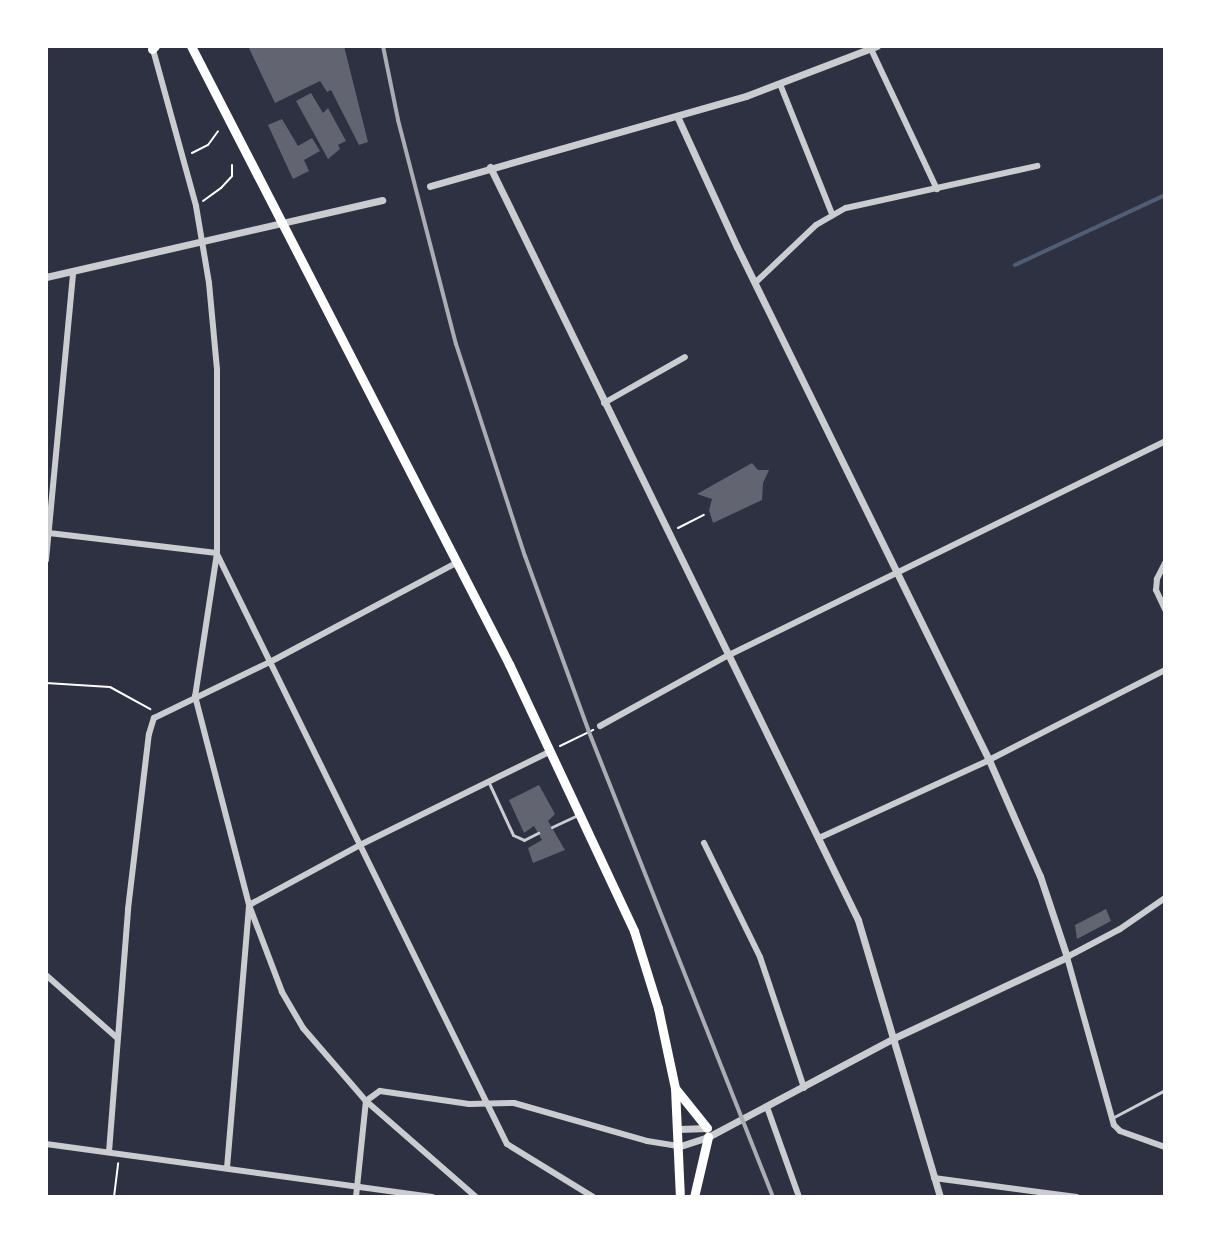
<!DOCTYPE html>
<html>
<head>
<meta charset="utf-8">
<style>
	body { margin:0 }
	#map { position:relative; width:1211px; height:1243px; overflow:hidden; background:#2d3142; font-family:Roboto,sans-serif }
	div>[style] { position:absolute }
	.stream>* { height:4px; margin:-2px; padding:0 2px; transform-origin:2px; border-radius:2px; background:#4f5d75 }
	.building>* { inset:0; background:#626471 }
	.path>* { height:2px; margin:-1px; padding:0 1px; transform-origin:1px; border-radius:1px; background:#fff }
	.service>* { height:3px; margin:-1.5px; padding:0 1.5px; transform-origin:1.5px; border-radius:1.5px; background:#caccd0 }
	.minor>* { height:6px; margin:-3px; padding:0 3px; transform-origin:3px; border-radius:3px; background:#caccd0 }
	.tertiary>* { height:7px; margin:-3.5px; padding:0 3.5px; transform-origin:3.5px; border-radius:3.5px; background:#caccd0 }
	.primary>* { height:9px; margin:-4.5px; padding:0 4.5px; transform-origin:4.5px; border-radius:4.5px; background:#fff }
	.rail>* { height:4px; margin:-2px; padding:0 2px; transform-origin:2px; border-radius:2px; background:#abadb3 }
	span { translate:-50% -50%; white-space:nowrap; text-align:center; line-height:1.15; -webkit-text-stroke:7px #fff; paint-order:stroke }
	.frame { position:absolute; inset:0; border:48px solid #fff; pointer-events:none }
</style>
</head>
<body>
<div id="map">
	<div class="stream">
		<div style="left:1015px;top:265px;width:166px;rotate:-25deg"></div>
	</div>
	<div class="building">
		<div style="clip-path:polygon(248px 46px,344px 46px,368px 142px,359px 145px,331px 90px,327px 92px,320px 81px,275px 103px)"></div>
		<div style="clip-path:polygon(311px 93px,323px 113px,328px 108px,346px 141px,338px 145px,340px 149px,328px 159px,296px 101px)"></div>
		<div style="clip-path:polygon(282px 119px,298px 146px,312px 138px,320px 151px,304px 160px,309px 171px,293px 179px,268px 125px)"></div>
		<div style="clip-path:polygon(752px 463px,758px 470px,769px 470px,763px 483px,762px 500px,713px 523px,709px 510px,712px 499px,697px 494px)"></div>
		<div style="clip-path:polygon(539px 785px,555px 814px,548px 821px,565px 850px,533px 863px,528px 848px,542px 840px,534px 826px,524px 833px,509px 800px)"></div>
		<div style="clip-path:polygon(1106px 909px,1111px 921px,1077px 939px,1075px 925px)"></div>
	</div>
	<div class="path">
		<div style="left:192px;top:153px;width:18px;rotate:-27deg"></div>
		<div style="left:208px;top:145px;width:17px;rotate:-54deg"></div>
		<div style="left:203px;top:201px;width:22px;rotate:-36deg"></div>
		<div style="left:221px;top:188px;width:16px;rotate:-47deg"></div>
		<div style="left:232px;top:176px;width:11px;rotate:-90deg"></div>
		<div style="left:678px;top:528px;width:29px;rotate:-27deg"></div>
		<div style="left:46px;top:683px;width:64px;rotate:3.6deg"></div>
		<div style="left:110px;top:687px;width:46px;rotate:28.8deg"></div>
		<div style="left:560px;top:746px;width:37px;rotate:-26deg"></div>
		<div style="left:114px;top:1197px;width:34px;rotate:-83deg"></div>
	</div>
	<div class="service">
		<div style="left:489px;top:783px;width:57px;rotate:65.2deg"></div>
		<div style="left:513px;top:835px;width:12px;rotate:24deg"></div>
		<div style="left:524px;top:840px;width:16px;rotate:-27deg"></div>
		<div style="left:552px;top:827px;width:29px;rotate:-25deg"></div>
		<div style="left:1114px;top:1117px;width:58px;rotate:-27.9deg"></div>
	</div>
	<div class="minor">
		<div style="left:152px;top:46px;width:166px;rotate:74.6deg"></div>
		<div style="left:196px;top:206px;width:78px;rotate:80.4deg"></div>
		<div style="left:209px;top:283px;width:86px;rotate:84.7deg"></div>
		<div style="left:217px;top:369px;width:184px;rotate:90deg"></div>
		<div style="left:217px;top:553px;width:145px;rotate:98.7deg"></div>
		<div style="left:195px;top:696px;width:216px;rotate:75.5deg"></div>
		<div style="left:249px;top:905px;width:93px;rotate:69.2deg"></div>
		<div style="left:282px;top:992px;width:42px;rotate:59.7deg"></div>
		<div style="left:303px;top:1028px;width:96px;rotate:49.2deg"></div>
		<div style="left:366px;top:1101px;width:146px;rotate:41.1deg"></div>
		<div style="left:871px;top:49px;width:155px;rotate:64.8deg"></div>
		<div style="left:780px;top:84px;width:140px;rotate:68.2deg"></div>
		<div style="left:755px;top:283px;width:84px;rotate:-43.6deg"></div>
		<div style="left:816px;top:225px;width:34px;rotate:-30deg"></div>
		<div style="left:846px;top:208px;width:196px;rotate:-12.4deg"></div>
		<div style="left:604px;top:403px;width:93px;rotate:-29.6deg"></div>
		<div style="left:49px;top:533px;width:169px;rotate:6.8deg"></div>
		<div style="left:218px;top:556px;width:655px;rotate:63.83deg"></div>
		<div style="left:507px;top:1144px;width:101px;rotate:31.6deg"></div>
		<div style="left:46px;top:560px;width:289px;rotate:-84.6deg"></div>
		<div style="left:1165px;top:563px;width:18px;rotate:117deg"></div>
		<div style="left:1157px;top:579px;width:11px;rotate:95deg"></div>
		<div style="left:1156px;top:590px;width:21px;rotate:65deg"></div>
		<div style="left:600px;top:726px;width:145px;rotate:-28.9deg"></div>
		<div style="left:727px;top:656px;width:488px;rotate:-26.1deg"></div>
		<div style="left:819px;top:838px;width:187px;rotate:-24.6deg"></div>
		<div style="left:989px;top:760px;width:198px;rotate:-27.1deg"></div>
		<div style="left:704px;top:843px;width:127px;rotate:63.8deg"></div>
		<div style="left:760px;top:957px;width:138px;rotate:71.4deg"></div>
		<div style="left:1165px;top:898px;width:55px;rotate:145.4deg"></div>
		<div style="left:1120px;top:929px;width:60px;rotate:152.2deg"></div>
		<div style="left:1067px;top:957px;width:174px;rotate:74.4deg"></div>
		<div style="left:1114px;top:1125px;width:8px;rotate:45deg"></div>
		<div style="left:1120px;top:1131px;width:48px;rotate:19.6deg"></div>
		<div style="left:46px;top:975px;width:94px;rotate:41.5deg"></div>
		<div style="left:767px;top:1107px;width:96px;rotate:70.4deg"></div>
		<div style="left:46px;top:1144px;width:390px;rotate:7.8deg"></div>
		<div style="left:109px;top:1152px;width:244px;rotate:-85.5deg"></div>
		<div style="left:128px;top:909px;width:176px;rotate:-83.2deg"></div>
		<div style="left:149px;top:734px;width:17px;rotate:-73deg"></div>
		<div style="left:154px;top:718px;width:129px;rotate:-25.8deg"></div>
		<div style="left:270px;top:662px;width:211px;rotate:-28deg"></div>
		<div style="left:227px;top:1168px;width:264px;rotate:-85.2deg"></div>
		<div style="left:249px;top:905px;width:126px;rotate:-28.4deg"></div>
		<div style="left:360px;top:845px;width:213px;rotate:-26.2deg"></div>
		<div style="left:934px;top:1178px;width:144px;rotate:7.6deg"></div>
		<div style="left:356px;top:1197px;width:97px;rotate:-84.1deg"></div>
		<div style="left:366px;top:1101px;width:17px;rotate:-36deg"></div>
		<div style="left:380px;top:1091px;width:90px;rotate:8.3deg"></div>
		<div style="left:469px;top:1104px;width:45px;rotate:-1.3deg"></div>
		<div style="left:514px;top:1103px;width:138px;rotate:15.9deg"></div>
		<div style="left:647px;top:1141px;width:33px;rotate:9deg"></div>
	</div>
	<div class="tertiary">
		<div style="left:677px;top:116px;width:144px;rotate:65.4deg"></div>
		<div style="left:737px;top:247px;width:572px;rotate:63.84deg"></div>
		<div style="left:989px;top:760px;width:127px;rotate:66.3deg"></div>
		<div style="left:1040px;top:876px;width:85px;rotate:71.6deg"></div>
		<div style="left:1067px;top:957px;width:191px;rotate:154.9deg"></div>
		<div style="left:894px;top:1038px;width:211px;rotate:152deg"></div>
		<div style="left:708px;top:1137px;width:29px;rotate:162deg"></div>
		<div style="left:490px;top:167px;width:838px;rotate:63.95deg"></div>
		<div style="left:858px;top:920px;width:289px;rotate:73.5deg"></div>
		<div style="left:430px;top:186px;width:329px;rotate:-15.9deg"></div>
		<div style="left:746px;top:96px;width:140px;rotate:-20.9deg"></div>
		<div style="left:46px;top:277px;width:345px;rotate:-12.9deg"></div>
		<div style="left:679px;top:1129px;width:29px;rotate:-2deg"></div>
	</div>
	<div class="primary">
		<div style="left:191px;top:46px;width:695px;rotate:62.77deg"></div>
		<div style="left:509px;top:664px;width:295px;rotate:64.9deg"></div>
		<div style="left:634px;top:931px;width:81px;rotate:72.7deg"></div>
		<div style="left:658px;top:1008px;width:82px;rotate:78deg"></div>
		<div style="left:675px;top:1088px;width:109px;rotate:87.4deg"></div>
		<div style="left:152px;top:49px;width:4px;rotate:-45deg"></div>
		<div style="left:675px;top:1088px;width:51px;rotate:51.3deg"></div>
		<div style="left:694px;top:1197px;width:62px;rotate:-76.9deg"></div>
	</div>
	<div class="rail">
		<div style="left:383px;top:46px;width:76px;rotate:78.5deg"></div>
		<div style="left:398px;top:120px;width:231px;rotate:75.5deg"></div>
		<div style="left:456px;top:344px;width:223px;rotate:72deg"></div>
		<div style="left:525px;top:556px;width:187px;rotate:70deg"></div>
		<div style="left:589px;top:732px;width:500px;rotate:68.41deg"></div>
	</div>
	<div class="frame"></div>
</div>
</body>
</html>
